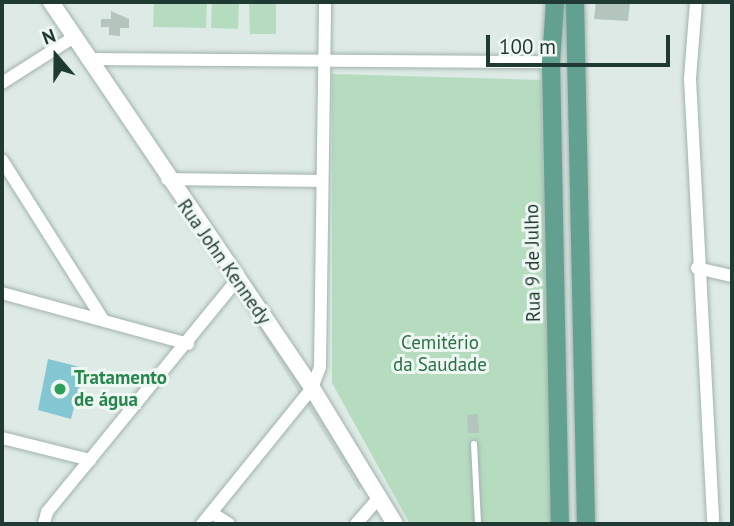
<!DOCTYPE html>
<html>
<head>
<meta charset="utf-8">
<style>
	body { margin:0 }
	#map { position:relative; width:734px; height:526px; overflow:hidden; background:#deeae5; font-family:"PT Sans",sans-serif }
	div>[style] { position:absolute }
	.built>* { inset:0; background:#cddad4 }
	.green>* { inset:0; background:#b6dcc0 }
	.water>* { inset:0; background:#84c6d1 }
	.building>* { inset:0; background:#b4c5be }
	.roads { filter:drop-shadow(0 0 2px #a1b2ac) drop-shadow(0 0 2px #a1b2ac) }
	.lane>* { height:6px; margin:-3px; padding:0 3px; transform-origin:3px; border-radius:3px; background:#fff }
	.street>* { height:12px; margin:-6px; padding:0 6px; transform-origin:6px; border-radius:6px; background:#fff }
	.secondary>* { height:16px; margin:-8px; padding:0 8px; transform-origin:8px; border-radius:8px; background:#fff }
	.primary>* { height:18px; margin:-9px; padding:0 9px; transform-origin:9px; border-radius:9px; background:#62a190 }
	.dots>* { width:19px; height:19px; translate:-50% -50%; box-sizing:border-box; border:4px solid #eff7f3; border-radius:50% }
	span { translate:-50% -50%; white-space:nowrap; text-align:center; line-height:1.15; -webkit-text-stroke:6px #eff7f3; paint-order:stroke }
	.street-label { font-size:19px; color:#1f3a33 }
	.park-label { font-size:19px; color:#297245 }
	.leisure-label { font-size:19px; color:#27864d; font-weight:700 }
	.left { translate:0 -50%; text-align:left }
	.frame { position:absolute; inset:0; border:4px solid #1f3a33; pointer-events:none }
	.north { position:absolute; left:21px; top:21px; width:70px; height:70px; -webkit-text-stroke:5px #eff7f3; paint-order:stroke; rotate:340deg; font-size:19px; font-weight:700; line-height:28px; text-align:center; color:#1f3a33 }
	.north::after { content:''; display:block; margin:auto; width:24px; height:32px; background:#1f3a33; clip-path:polygon(50% 0,100% 100%,50% 72%,0 100%) }
	.scale { position:absolute; left:486px; top:35px; width:184px; height:32px; box-sizing:border-box; border:4px solid #1f3a33; border-top:0; padding-left:9px; font-size:21px; line-height:24px; white-space:nowrap; color:#1f3a33; -webkit-text-stroke:5px #eff7f3; paint-order:stroke }
</style>
</head>
<body>
<div id="map">
	<div class="built">
		<div style="clip-path:polygon(255px 286px,372px 477px,359px 490px,240px 298px)"></div>
	</div>
	<div class="green">
		<div style="clip-path:polygon(154px 2px,207px 2px,206px 28px,153px 27px)"></div>
		<div style="clip-path:polygon(212px 2px,239px 2px,238px 29px,211px 28px)"></div>
		<div style="clip-path:polygon(249px 2px,276px 2px,276px 34px,250px 34px)"></div>
		<div style="clip-path:polygon(332px 74px,541px 80px,552px 524px,410px 524px,332px 383px)"></div>
	</div>
	<div class="water">
		<div style="clip-path:polygon(48px 359px,84px 368px,71px 419px,38px 410px)"></div>
	</div>
	<div class="building">
		<div style="clip-path:polygon(596px 2px,630px 2px,628px 21px,594px 19px)"></div>
		<div style="clip-path:polygon(111px 11px,129px 19px,129px 28px,120px 28px,120px 36px,109px 35px,109px 27px,101px 27px,101px 19px,111px 19px)"></div>
		<div style="clip-path:polygon(478px 414px,479px 433px,468px 433px,467px 415px)"></div>
	</div>
	<div class="roads">
		<div class="lane">
			<div style="left:474px;top:444px;width:80px;rotate:87.1deg"></div>
		</div>
		<div class="street">
			<div style="left:696px;top:2px;width:77px;rotate:94.5deg"></div>
			<div style="left:690px;top:79px;width:446px;rotate:87deg"></div>
			<div style="left:87px;top:59px;width:464px;rotate:0.4deg"></div>
			<div style="left:2px;top:83px;width:85px;rotate:-32.6deg"></div>
			<div style="left:2px;top:160px;width:187px;rotate:57.7deg"></div>
			<div style="left:167px;top:179px;width:155px;rotate:0.7deg"></div>
			<div style="left:697px;top:268px;width:36px;rotate:13deg"></div>
			<div style="left:2px;top:293px;width:193px;rotate:15.3deg"></div>
			<div style="left:2px;top:438px;width:91px;rotate:14deg"></div>
			<div style="left:212px;top:513px;width:20px;rotate:33deg"></div>
			<div style="left:44px;top:524px;width:12px;rotate:-76deg"></div>
			<div style="left:47px;top:512px;width:300px;rotate:-50.7deg"></div>
			<div style="left:202px;top:524px;width:175px;rotate:-51deg"></div>
			<div style="left:312px;top:388px;width:22px;rotate:-69deg"></div>
			<div style="left:320px;top:367px;width:365px;rotate:-89.2deg"></div>
			<div style="left:356px;top:524px;width:37px;rotate:-49deg"></div>
		</div>
		<div class="secondary">
			<div style="left:51px;top:2px;width:466px;rotate:55.9deg"></div>
			<div style="left:312px;top:388px;width:159px;rotate:58.6deg"></div>
		</div>
		<div class="primary">
			<div style="left:555px;top:2px;width:60px;rotate:93.8deg"></div>
			<div style="left:551px;top:62px;width:462px;rotate:88.9deg"></div>
			<div style="left:575px;top:2px;width:522px;rotate:88.79deg"></div>
		</div>
	</div>
	<div class="dots">
		<div style="left:60px;top:389px;background:#2e9e5b"></div>
	</div>
	<div class="street-label">
		<span style="left:224px;top:262px;rotate:55deg">Rua John Kennedy</span>
		<span style="left:533px;top:263px;rotate:-91deg">Rua 9 de Julho</span>
	</div>
	<div class="park-label">
		<span style="left:440px;top:354px">Cemitério<br>da Saudade</span>
	</div>
	<div class="leisure-label">
		<span class="left" style="left:74px;top:389px">Tratamento<br>de água</span>
	</div>
	<div class="frame"></div>
	<div class="north">N</div>
	<div class="scale">100 m</div>
</div>
</body>
</html>
